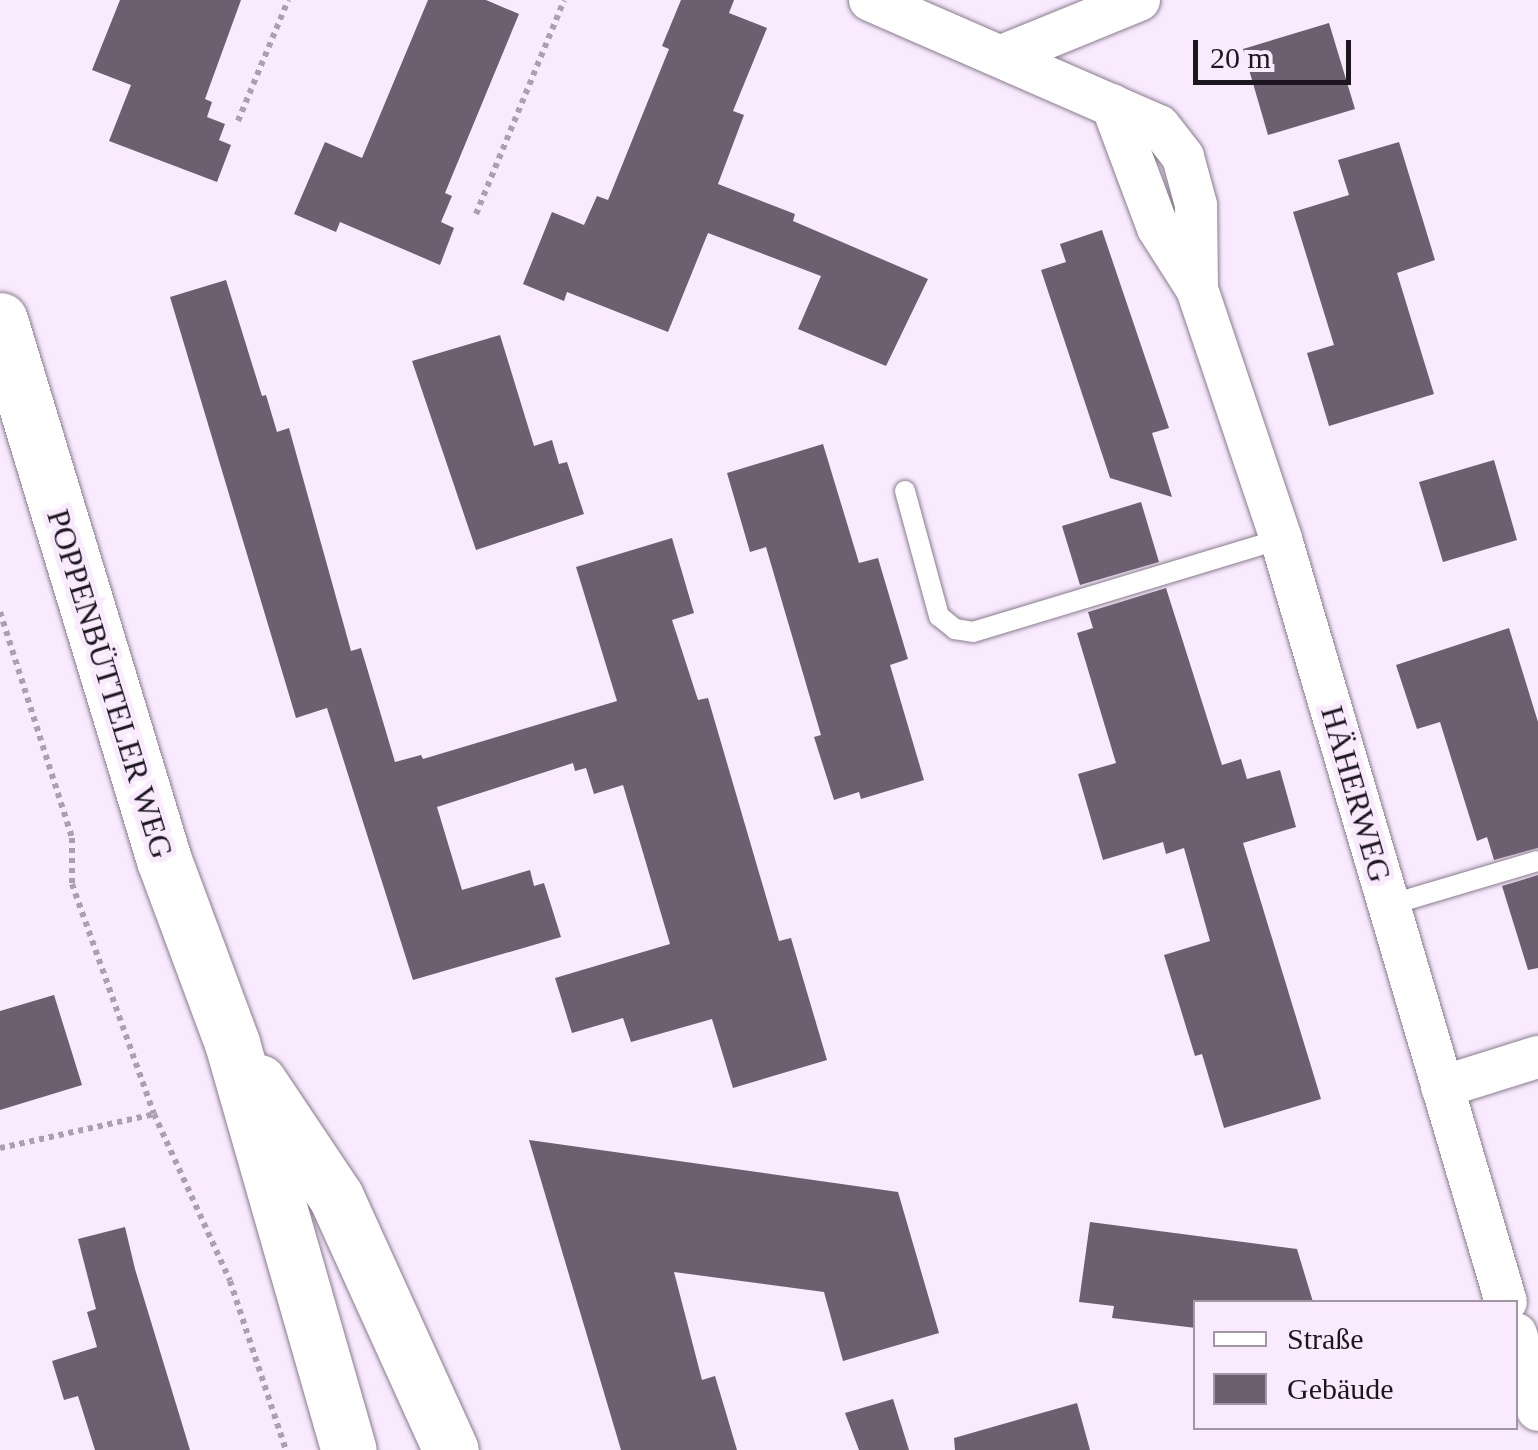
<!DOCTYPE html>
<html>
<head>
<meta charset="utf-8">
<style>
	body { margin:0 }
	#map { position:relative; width:1538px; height:1450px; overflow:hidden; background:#f9eafe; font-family:Georgia,serif }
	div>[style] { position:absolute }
	.building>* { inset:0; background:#6b5f70 }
	.path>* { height:6px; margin-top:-3px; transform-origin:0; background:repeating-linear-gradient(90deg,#aba0af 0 5px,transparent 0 10px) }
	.roads { filter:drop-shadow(0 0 2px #897c8e) drop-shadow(0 0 2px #897c8e) }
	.lane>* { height:20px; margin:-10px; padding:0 10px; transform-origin:10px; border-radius:10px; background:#fff }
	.street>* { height:42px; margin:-21px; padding:0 21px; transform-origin:21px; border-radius:21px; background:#fff }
	.primary>* { height:55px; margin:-27.5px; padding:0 27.5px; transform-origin:27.5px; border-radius:27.5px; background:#fff }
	span { translate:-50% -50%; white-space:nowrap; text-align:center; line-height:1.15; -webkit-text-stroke:10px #f9eafe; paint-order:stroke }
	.street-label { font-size:32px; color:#1c171e }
	.legend { position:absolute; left:1193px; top:1300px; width:325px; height:130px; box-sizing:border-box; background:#f9eafe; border:2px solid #a196a4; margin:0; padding:12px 18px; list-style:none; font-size:30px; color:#1c171e }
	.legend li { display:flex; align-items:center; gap:20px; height:50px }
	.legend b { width:50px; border:2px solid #a196a4 }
	.scale { position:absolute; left:1193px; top:40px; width:158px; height:45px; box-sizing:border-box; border:5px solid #1c171e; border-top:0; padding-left:12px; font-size:30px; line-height:35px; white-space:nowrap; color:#1c171e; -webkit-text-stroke:8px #f9eafe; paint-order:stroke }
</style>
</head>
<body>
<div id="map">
	<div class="building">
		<div style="clip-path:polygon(120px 0,241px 0,205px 99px,212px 102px,207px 117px,225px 124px,219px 140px,231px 145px,217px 182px,109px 141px,131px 85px,92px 70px)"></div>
		<div style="clip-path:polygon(428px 0,486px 0,519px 14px,445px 193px,452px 196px,441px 222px,454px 228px,440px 265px,340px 222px,336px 232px,294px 214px,325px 142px,362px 158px)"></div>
		<div style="clip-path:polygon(681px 0,734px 0,729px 13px,767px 28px,733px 111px,744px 115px,718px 184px,795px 214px,793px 221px,928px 279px,886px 366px,798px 329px,821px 276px,708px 233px,668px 332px,567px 292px,564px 301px,523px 284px,552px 212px,584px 225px,597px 196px,608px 200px,669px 49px,662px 46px)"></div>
		<div style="clip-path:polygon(1329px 23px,1355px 109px,1268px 135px,1243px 49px)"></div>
		<div style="clip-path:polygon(1399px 142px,1435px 260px,1397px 273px,1434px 394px,1329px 426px,1307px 353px,1334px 345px,1293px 212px,1349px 195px,1338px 160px)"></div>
		<div style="clip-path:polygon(1102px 230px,1169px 428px,1152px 433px,1172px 497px,1110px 478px,1041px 270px,1066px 262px,1060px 244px)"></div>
		<div style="clip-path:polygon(226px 280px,262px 396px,266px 395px,277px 432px,289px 428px,351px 651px,361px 648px,395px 762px,421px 755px,423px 759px,617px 701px,576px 567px,672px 538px,694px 613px,672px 620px,698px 700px,708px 698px,779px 941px,791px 938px,827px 1060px,733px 1088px,712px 1019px,631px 1042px,623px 1018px,572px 1033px,555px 978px,670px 944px,623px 785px,594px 794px,586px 768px,575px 771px,573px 763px,437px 807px,462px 890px,530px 870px,534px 886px,544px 883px,561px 937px,413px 980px,327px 708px,296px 718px,170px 297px)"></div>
		<div style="clip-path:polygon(500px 335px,534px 446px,552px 440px,559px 464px,567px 462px,584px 514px,476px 550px,412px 361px)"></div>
		<div style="clip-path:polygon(823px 444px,859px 563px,878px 558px,908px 659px,890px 665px,924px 780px,861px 799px,859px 792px,834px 800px,814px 737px,821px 735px,766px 547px,750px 552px,727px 473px)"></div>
		<div style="clip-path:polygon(1494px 460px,1517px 540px,1443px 562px,1419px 482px)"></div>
		<div style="clip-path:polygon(1141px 502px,1159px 562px,1080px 585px,1062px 526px)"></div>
		<div style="clip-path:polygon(1166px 588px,1222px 765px,1241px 759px,1247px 779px,1280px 770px,1296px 827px,1243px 843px,1321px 1099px,1224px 1128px,1202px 1054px,1195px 1056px,1164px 955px,1210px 941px,1184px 848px,1166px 854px,1163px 842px,1103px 860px,1078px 774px,1116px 763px,1077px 633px,1093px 628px,1088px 612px)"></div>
		<div style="clip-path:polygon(1509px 628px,1538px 722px,1538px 848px,1494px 860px,1487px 837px,1477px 841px,1440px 722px,1417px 729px,1396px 665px)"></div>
		<div style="clip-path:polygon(1538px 875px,1538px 968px,1528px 970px,1502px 886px)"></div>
		<div style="clip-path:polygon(54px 995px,82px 1085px,0 1110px,0 1011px)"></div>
		<div style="clip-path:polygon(529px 1140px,898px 1192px,939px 1333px,843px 1361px,824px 1292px,674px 1272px,702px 1380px,715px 1376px,737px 1450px,621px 1450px)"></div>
		<div style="clip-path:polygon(1090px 1222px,1297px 1249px,1313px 1302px,1196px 1302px,1196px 1328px,1112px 1318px,1114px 1306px,1079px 1302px)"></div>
		<div style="clip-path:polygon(125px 1227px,135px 1269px,190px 1450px,95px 1450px,78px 1396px,64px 1400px,52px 1361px,97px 1347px,87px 1312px,96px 1309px,78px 1239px)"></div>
		<div style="clip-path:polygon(893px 1399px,909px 1450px,859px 1450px,845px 1413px)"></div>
		<div style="clip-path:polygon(1077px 1403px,1090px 1450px,955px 1450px,954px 1438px)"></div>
	</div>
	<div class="path">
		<div style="left:238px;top:121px;width:131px;rotate:-67.5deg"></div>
		<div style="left:476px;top:214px;width:231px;rotate:-67.6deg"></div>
		<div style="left:0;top:612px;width:237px;rotate:72.3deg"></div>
		<div style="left:72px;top:838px;width:46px;rotate:90deg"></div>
		<div style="left:72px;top:884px;width:244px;rotate:70.4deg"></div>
		<div style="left:154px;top:1114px;width:183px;rotate:65.5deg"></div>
		<div style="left:230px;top:1281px;width:178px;rotate:71.7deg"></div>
		<div style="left:0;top:1148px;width:158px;rotate:-12.4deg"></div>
	</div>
	<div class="roads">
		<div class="lane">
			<div style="left:905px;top:491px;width:130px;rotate:74.8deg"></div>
			<div style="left:939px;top:616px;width:21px;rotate:39deg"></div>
			<div style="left:955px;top:629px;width:18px;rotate:9deg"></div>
			<div style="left:973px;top:632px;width:322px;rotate:-16.8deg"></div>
			<div style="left:1389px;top:905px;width:155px;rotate:-16.5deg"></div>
		</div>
		<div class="street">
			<div style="left:870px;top:0;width:315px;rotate:23.6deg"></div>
			<div style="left:1159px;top:126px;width:39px;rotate:52deg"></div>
			<div style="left:1183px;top:157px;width:50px;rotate:74.8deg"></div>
			<div style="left:1196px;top:205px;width:84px;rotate:89.3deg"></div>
			<div style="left:1002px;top:56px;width:148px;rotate:-22.2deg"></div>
			<div style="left:1112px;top:105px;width:131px;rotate:69.5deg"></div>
			<div style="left:1158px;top:228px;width:72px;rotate:57.4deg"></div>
			<div style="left:1197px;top:289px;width:264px;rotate:71.4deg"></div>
			<div style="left:1281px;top:539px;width:795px;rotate:73.57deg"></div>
			<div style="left:1442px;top:1087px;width:101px;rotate:-17.4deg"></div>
			<div style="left:1516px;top:1334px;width:79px;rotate:73.9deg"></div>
		</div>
		<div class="primary">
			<div style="left:0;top:320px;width:564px;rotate:73.11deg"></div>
			<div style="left:164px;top:860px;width:195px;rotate:69.6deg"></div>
			<div style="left:232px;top:1043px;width:423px;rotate:74deg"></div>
			<div style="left:259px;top:1082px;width:138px;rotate:56.2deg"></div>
			<div style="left:336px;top:1197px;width:278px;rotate:65.6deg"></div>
		</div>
	</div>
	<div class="street-label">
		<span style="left:110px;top:684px;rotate:73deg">POPPENBÜTTELER WEG</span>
		<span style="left:1356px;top:794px;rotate:74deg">HÄHERWEG</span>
	</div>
	<ul class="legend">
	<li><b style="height:12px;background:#fff"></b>Straße</li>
	<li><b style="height:28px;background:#6b5f70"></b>Gebäude</li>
	</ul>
	<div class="scale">20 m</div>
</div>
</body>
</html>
